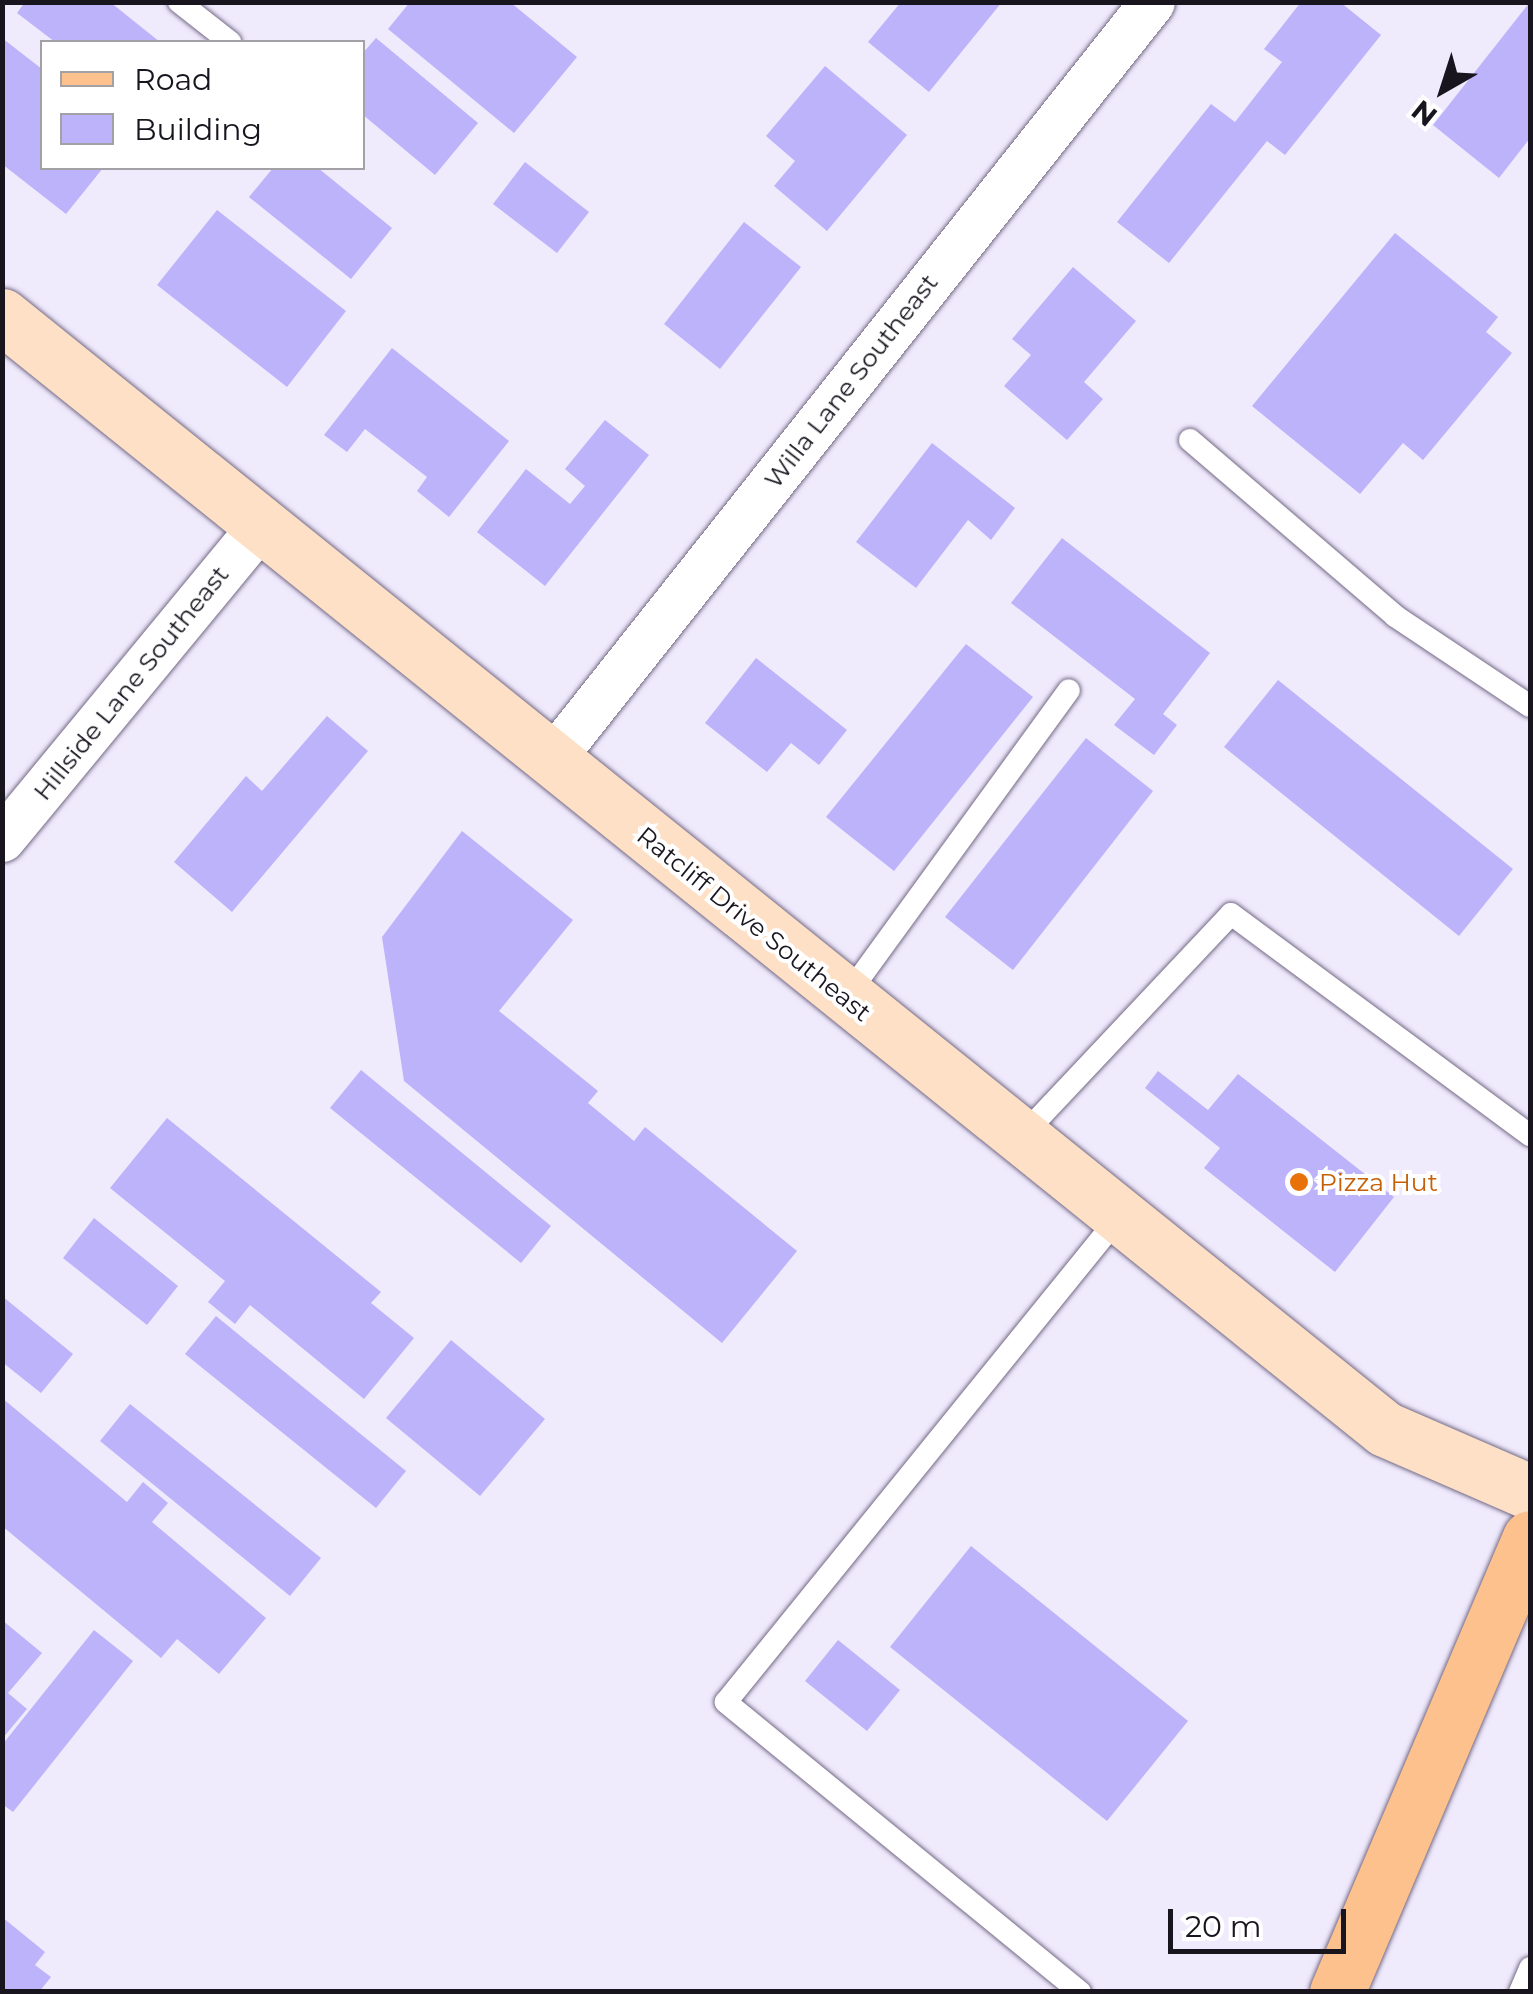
<!DOCTYPE html>
<html>
<head>
<meta charset="utf-8">
<style>
	body { margin:0 }
	#map { position:relative; width:1533px; height:1994px; overflow:hidden; background:#f0eafd; font-family:Montserrat,sans-serif }
	div>[style] { position:absolute }
	.building>* { inset:0; background:#bdb3fa }
	.roads { filter:drop-shadow(0 0 2px #736a85) drop-shadow(0 0 2px #736a85) }
	.lane>* { height:22px; margin:-11px; padding:0 11px; transform-origin:11px; border-radius:11px; background:#fff }
	.street>* { height:45px; margin:-22.5px; padding:0 22.5px; transform-origin:22.5px; border-radius:22.5px; background:#fff }
	.secondary>* { height:55px; margin:-27.5px; padding:0 27.5px; transform-origin:27.5px; border-radius:27.5px; background:#fee0c6 }
	.primary>* { height:55px; margin:-27.5px; padding:0 27.5px; transform-origin:27.5px; border-radius:27.5px; background:#fdc18d }
	.dots>* { width:28px; height:28px; translate:-50% -50%; box-sizing:border-box; border:5px solid #fff; border-radius:50% }
	span { translate:-50% -50%; white-space:nowrap; text-align:center; line-height:1.15; -webkit-text-stroke:8px #fff; paint-order:stroke }
	.street-label { font-size:25px; color:#19151f }
	.food-label { font-size:25px; color:#c56008 }
	.left { translate:0 -50%; text-align:left }
	.frame { position:absolute; inset:0; border:5px solid #19151f; pointer-events:none }
	.legend { position:absolute; left:40px; top:40px; width:325px; height:130px; box-sizing:border-box; background:#fff; border:2px solid #a3a1a5; margin:0; padding:12px 18px; list-style:none; font-size:30px; color:#19151f }
	.legend li { display:flex; align-items:center; gap:20px; height:50px }
	.legend b { width:50px; border:2px solid #a3a1a5 }
	.north { position:absolute; left:1393px; top:40px; width:100px; height:100px; -webkit-text-stroke:8px #fff; paint-order:stroke; rotate:219deg; font-size:28px; font-weight:700; line-height:40px; text-align:center; color:#19151f }
	.north::after { content:''; display:block; margin:auto; width:35px; height:45px; background:#19151f; clip-path:polygon(50% 0,100% 100%,50% 72%,0 100%) }
	.scale { position:absolute; left:1168px; top:1909px; width:178px; height:45px; box-sizing:border-box; border:5px solid #19151f; border-top:0; padding-left:12px; font-size:30px; line-height:35px; white-space:nowrap; color:#19151f; -webkit-text-stroke:8px #fff; paint-order:stroke }
</style>
</head>
<body>
<div id="map">
	<div class="building">
		<div style="clip-path:polygon(25px 2px,110px 2px,160px 42px,55px 42px,17px 13px)"></div>
		<div style="clip-path:polygon(410px 2px,510px 2px,577px 57px,514px 133px,388px 29px)"></div>
		<div style="clip-path:polygon(901px 2px,1002px 2px,929px 92px,868px 42px)"></div>
		<div style="clip-path:polygon(1301px 2px,1340px 2px,1381px 35px,1285px 155px,1267px 141px,1169px 263px,1117px 222px,1211px 104px,1235px 122px,1282px 62px,1264px 49px)"></div>
		<div style="clip-path:polygon(1530px 2px,1530px 138px,1499px 178px,1433px 125px)"></div>
		<div style="clip-path:polygon(2px 38px,42px 69px,42px 168px,103px 168px,66px 214px,2px 164px)"></div>
		<div style="clip-path:polygon(376px 38px,478px 123px,435px 175px,362px 114px,362px 54px)"></div>
		<div style="clip-path:polygon(825px 66px,907px 135px,827px 231px,774px 186px,795px 161px,766px 136px)"></div>
		<div style="clip-path:polygon(525px 162px,589px 212px,557px 253px,493px 204px)"></div>
		<div style="clip-path:polygon(273px 168px,318px 168px,392px 228px,351px 279px,249px 197px)"></div>
		<div style="clip-path:polygon(217px 210px,346px 311px,287px 387px,157px 285px)"></div>
		<div style="clip-path:polygon(744px 222px,801px 267px,720px 369px,664px 324px)"></div>
		<div style="clip-path:polygon(1395px 233px,1498px 317px,1486px 332px,1512px 353px,1423px 460px,1403px 443px,1360px 494px,1252px 406px)"></div>
		<div style="clip-path:polygon(1073px 267px,1136px 321px,1084px 382px,1103px 399px,1067px 440px,1004px 386px,1031px 355px,1012px 339px)"></div>
		<div style="clip-path:polygon(392px 348px,509px 441px,449px 517px,417px 491px,427px 477px,365px 429px,347px 452px,324px 435px)"></div>
		<div style="clip-path:polygon(605px 420px,649px 455px,545px 586px,477px 532px,526px 469px,570px 504px,585px 486px,565px 469px)"></div>
		<div style="clip-path:polygon(932px 443px,1015px 508px,991px 540px,968px 520px,916px 588px,856px 542px)"></div>
		<div style="clip-path:polygon(1062px 538px,1210px 653px,1163px 714px,1177px 725px,1154px 755px,1114px 725px,1135px 699px,1011px 603px)"></div>
		<div style="clip-path:polygon(966px 644px,1033px 697px,894px 871px,826px 817px)"></div>
		<div style="clip-path:polygon(756px 658px,847px 730px,819px 765px,791px 743px,767px 772px,705px 723px)"></div>
		<div style="clip-path:polygon(1278px 680px,1513px 869px,1459px 936px,1224px 747px)"></div>
		<div style="clip-path:polygon(327px 716px,368px 751px,232px 912px,174px 862px,246px 776px,262px 791px)"></div>
		<div style="clip-path:polygon(1086px 738px,1153px 791px,1013px 970px,945px 917px)"></div>
		<div style="clip-path:polygon(462px 831px,573px 920px,499px 1011px,598px 1091px,588px 1103px,634px 1141px,645px 1127px,797px 1251px,722px 1343px,404px 1081px,382px 937px)"></div>
		<div style="clip-path:polygon(361px 1070px,551px 1226px,521px 1263px,330px 1108px)"></div>
		<div style="clip-path:polygon(1158px 1071px,1208px 1110px,1238px 1074px,1394px 1197px,1335px 1272px,1204px 1168px,1220px 1148px,1145px 1088px)"></div>
		<div style="clip-path:polygon(167px 1118px,381px 1292px,371px 1303px,414px 1338px,364px 1399px,250px 1305px,235px 1324px,208px 1302px,225px 1281px,110px 1188px)"></div>
		<div style="clip-path:polygon(94px 1218px,178px 1286px,147px 1325px,63px 1258px)"></div>
		<div style="clip-path:polygon(2px 1296px,73px 1354px,41px 1393px,2px 1362px)"></div>
		<div style="clip-path:polygon(216px 1316px,406px 1471px,376px 1508px,185px 1354px)"></div>
		<div style="clip-path:polygon(451px 1340px,545px 1419px,480px 1496px,386px 1418px)"></div>
		<div style="clip-path:polygon(2px 1398px,127px 1502px,143px 1482px,168px 1503px,152px 1522px,266px 1618px,219px 1674px,177px 1639px,161px 1658px,2px 1526px)"></div>
		<div style="clip-path:polygon(130px 1404px,321px 1558px,290px 1596px,100px 1441px)"></div>
		<div style="clip-path:polygon(971px 1546px,1188px 1721px,1107px 1821px,890px 1647px)"></div>
		<div style="clip-path:polygon(2px 1620px,42px 1653px,8px 1693px,27px 1709px,2px 1739px)"></div>
		<div style="clip-path:polygon(94px 1630px,133px 1661px,13px 1812px,2px 1804px,2px 1745px)"></div>
		<div style="clip-path:polygon(838px 1640px,900px 1690px,867px 1731px,805px 1681px)"></div>
		<div style="clip-path:polygon(2px 1917px,45px 1952px,35px 1965px,51px 1977px,39px 1992px,2px 1992px)"></div>
	</div>
	<div class="roads">
		<div class="lane">
			<div style="left:179px;top:2px;width:65px;rotate:38.1deg"></div>
			<div style="left:1190px;top:440px;width:270px;rotate:40.6deg"></div>
			<div style="left:1395px;top:616px;width:162px;rotate:33.7deg"></div>
			<div style="left:846px;top:997px;width:379px;rotate:-54deg"></div>
			<div style="left:1021px;top:1137px;width:306px;rotate:-46.7deg"></div>
			<div style="left:1231px;top:914px;width:372px;rotate:36.5deg"></div>
			<div style="left:1080px;top:1992px;width:458px;rotate:-140.7deg"></div>
			<div style="left:726px;top:1702px;width:624px;rotate:-50.98deg"></div>
			<div style="left:1520px;top:1992px;width:26px;rotate:-67deg"></div>
		</div>
		<div class="street">
			<div style="left:551px;top:760px;width:967px;rotate:-51.59deg"></div>
			<div style="left:2px;top:839px;width:406px;rotate:-50.5deg"></div>
		</div>
		<div class="secondary">
			<div style="left:2px;top:316px;width:1775px;rotate:38.83deg"></div>
			<div style="left:1385px;top:1429px;width:158px;rotate:23.5deg"></div>
		</div>
		<div class="primary">
			<div style="left:1337px;top:1992px;width:493px;rotate:-67deg"></div>
		</div>
	</div>
	<div class="dots">
		<div style="left:1299px;top:1182px;background:#e8710a"></div>
	</div>
	<div class="street-label">
		<span style="left:851px;top:381px;rotate:-52deg">Willa Lane Southeast</span>
		<span style="left:131px;top:683px;rotate:-51deg">Hillside Lane Southeast</span>
		<span style="left:754px;top:924px;rotate:39deg">Ratcliff Drive Southeast</span>
	</div>
	<div class="food-label">
		<span class="left" style="left:1319px;top:1182px">Pizza Hut</span>
	</div>
	<div class="frame"></div>
	<ul class="legend">
	<li><b style="height:12px;background:#fdc18d"></b>Road</li>
	<li><b style="height:28px;background:#bdb3fa"></b>Building</li>
	</ul>
	<div class="north">N</div>
	<div class="scale">20 m</div>
</div>
</body>
</html>
